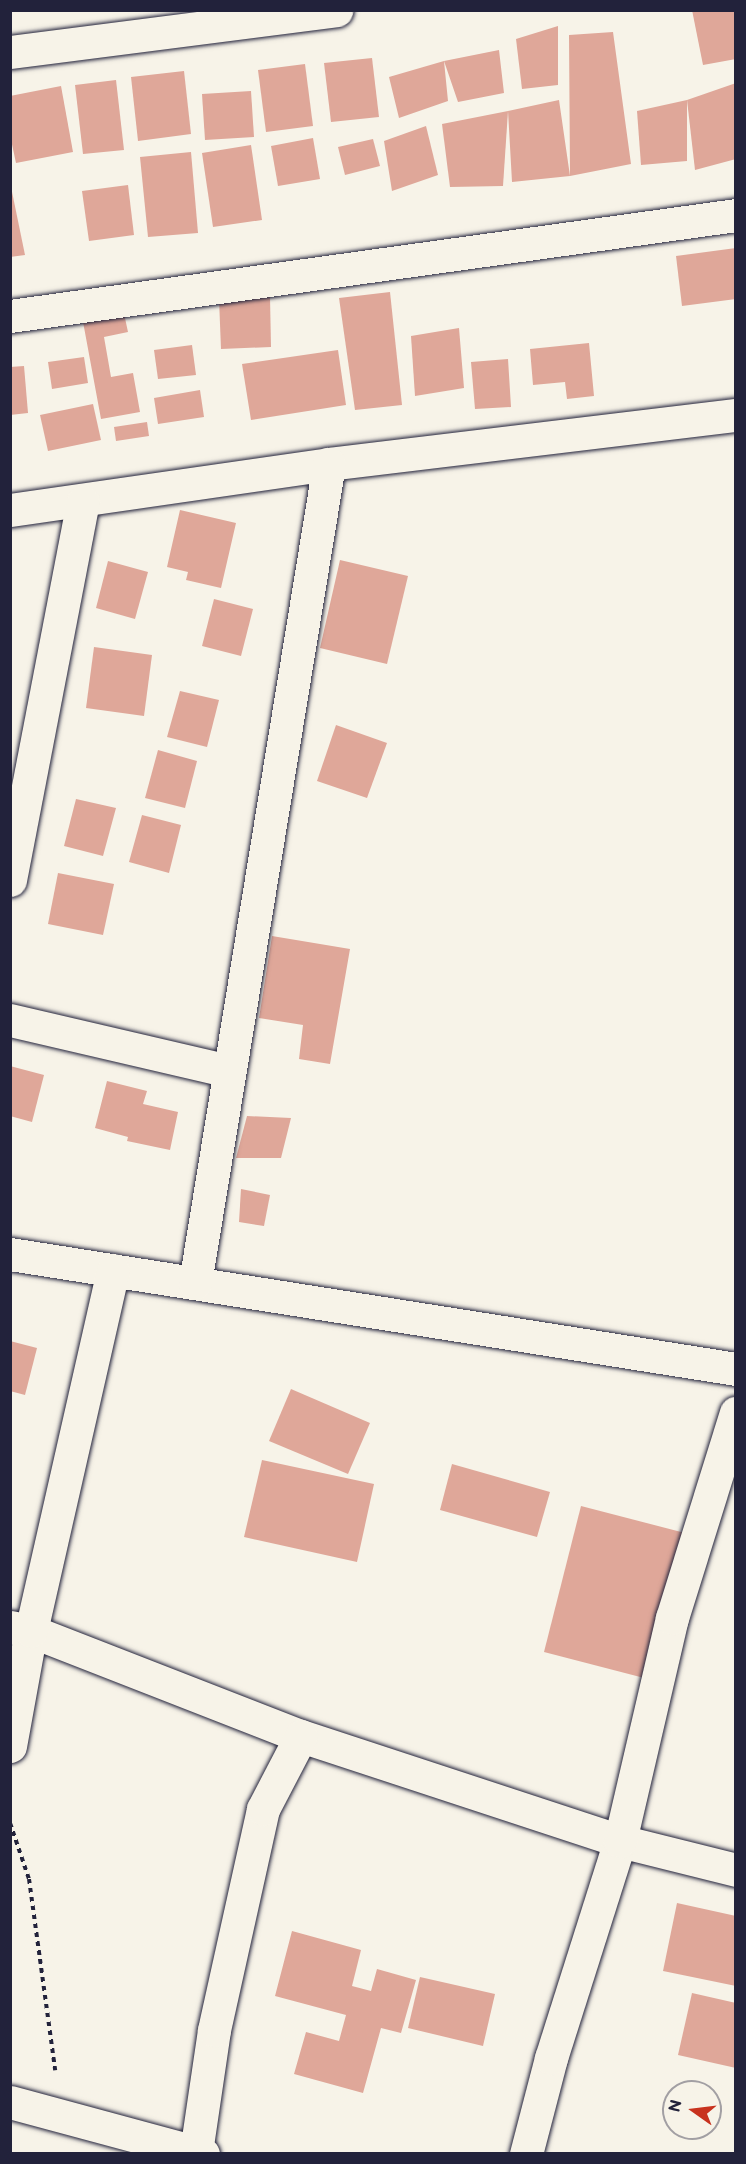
<!DOCTYPE html>
<html>
<head>
<meta charset="utf-8">
<style>
	body { margin:0 }
	#map { position:relative; width:746px; height:2164px; overflow:hidden; background:#f7f3e8; font-family:"Balsamiq Sans",sans-serif }
	div>[style] { position:absolute }
	.building>* { inset:0; background:#dfa799 }
	.path>* { height:4px; margin-top:-2px; transform-origin:0; background:repeating-linear-gradient(90deg,#22223b 0 4.5px,transparent 0 9px) }
	.roads { filter:drop-shadow(0 0 2px #22223b) drop-shadow(0 0 2px #22223b) }
	.street>* { height:33px; margin:-16.5px; padding:0 16.5px; transform-origin:16.5px; border-radius:16.5px; background:#f7f3e8 }
	span { translate:-50% -50%; white-space:nowrap; text-align:center; line-height:1.15; -webkit-text-stroke:6px #f7f3e8; paint-order:stroke }
	.frame { position:absolute; inset:0; border:12px solid #22223b; pointer-events:none }
	.north { position:absolute; left:662px; top:2080px; width:60px; height:60px; box-sizing:border-box; background:#f7f3e8; border:2px solid #a29fa3; border-radius:50%; rotate:284deg; font-size:16px; font-weight:700; line-height:24px; text-align:center; color:#22223b }
	.north::after { content:''; display:block; margin:auto; width:21px; height:27px; background:#c8321e; clip-path:polygon(50% 0,100% 100%,50% 72%,0 100%) }
</style>
</head>
<body>
<div id="map">
	<div class="building">
		<div style="clip-path:polygon(692px 10px,736px 10px,736px 59px,703px 65px)"></div>
		<div style="clip-path:polygon(558px 26px,558px 85px,522px 89px,516px 39px)"></div>
		<div style="clip-path:polygon(613px 32px,631px 164px,570px 176px,512px 182px,508px 111px,559px 100px,570px 176px,569px 35px)"></div>
		<div style="clip-path:polygon(499px 50px,504px 93px,458px 102px,444px 61px,448px 101px,399px 118px,389px 77px,444px 61px)"></div>
		<div style="clip-path:polygon(372px 58px,379px 117px,331px 122px,324px 63px)"></div>
		<div style="clip-path:polygon(305px 64px,313px 126px,266px 132px,258px 70px)"></div>
		<div style="clip-path:polygon(184px 71px,191px 134px,138px 141px,131px 77px)"></div>
		<div style="clip-path:polygon(116px 80px,124px 150px,83px 154px,75px 85px)"></div>
		<div style="clip-path:polygon(736px 83px,736px 159px,695px 170px,687px 100px)"></div>
		<div style="clip-path:polygon(61px 86px,73px 152px,16px 163px,10px 135px,10px 96px)"></div>
		<div style="clip-path:polygon(251px 91px,254px 137px,205px 140px,202px 94px)"></div>
		<div style="clip-path:polygon(687px 100px,687px 161px,641px 165px,637px 111px)"></div>
		<div style="clip-path:polygon(508px 111px,503px 186px,450px 187px,442px 124px)"></div>
		<div style="clip-path:polygon(426px 126px,438px 175px,392px 191px,384px 141px)"></div>
		<div style="clip-path:polygon(313px 138px,320px 179px,278px 186px,271px 146px)"></div>
		<div style="clip-path:polygon(373px 139px,380px 166px,345px 175px,338px 147px)"></div>
		<div style="clip-path:polygon(251px 145px,262px 220px,213px 227px,202px 153px)"></div>
		<div style="clip-path:polygon(191px 152px,198px 233px,148px 237px,140px 157px)"></div>
		<div style="clip-path:polygon(10px 182px,25px 255px,10px 257px)"></div>
		<div style="clip-path:polygon(128px 185px,134px 235px,89px 241px,82px 191px)"></div>
		<div style="clip-path:polygon(736px 248px,736px 299px,682px 306px,676px 256px)"></div>
		<div style="clip-path:polygon(390px 292px,402px 405px,355px 410px,339px 298px)"></div>
		<div style="clip-path:polygon(270px 297px,271px 347px,221px 349px,219px 299px)"></div>
		<div style="clip-path:polygon(122px 304px,128px 332px,104px 337px,111px 377px,133px 373px,140px 412px,101px 419px,81px 311px)"></div>
		<div style="clip-path:polygon(459px 328px,464px 388px,415px 396px,411px 336px)"></div>
		<div style="clip-path:polygon(589px 343px,594px 396px,567px 399px,565px 382px,533px 385px,530px 349px)"></div>
		<div style="clip-path:polygon(192px 345px,196px 375px,158px 379px,154px 350px)"></div>
		<div style="clip-path:polygon(338px 350px,346px 405px,251px 420px,242px 364px)"></div>
		<div style="clip-path:polygon(84px 357px,88px 383px,52px 389px,48px 362px)"></div>
		<div style="clip-path:polygon(508px 359px,511px 407px,475px 409px,471px 362px)"></div>
		<div style="clip-path:polygon(24px 366px,28px 413px,10px 415px,10px 367px)"></div>
		<div style="clip-path:polygon(200px 390px,204px 417px,158px 424px,154px 398px)"></div>
		<div style="clip-path:polygon(93px 404px,101px 440px,48px 451px,40px 415px)"></div>
		<div style="clip-path:polygon(147px 422px,149px 436px,116px 441px,114px 427px)"></div>
		<div style="clip-path:polygon(180px 510px,236px 523px,221px 588px,186px 580px,188px 572px,167px 567px)"></div>
		<div style="clip-path:polygon(340px 560px,408px 576px,387px 664px,320px 648px)"></div>
		<div style="clip-path:polygon(108px 561px,148px 572px,135px 619px,96px 608px)"></div>
		<div style="clip-path:polygon(214px 599px,253px 609px,241px 656px,202px 646px)"></div>
		<div style="clip-path:polygon(94px 647px,152px 655px,144px 716px,86px 708px)"></div>
		<div style="clip-path:polygon(180px 691px,219px 700px,207px 747px,167px 737px)"></div>
		<div style="clip-path:polygon(336px 725px,387px 743px,367px 798px,317px 781px)"></div>
		<div style="clip-path:polygon(158px 750px,197px 761px,185px 808px,145px 798px)"></div>
		<div style="clip-path:polygon(76px 799px,116px 808px,103px 856px,64px 846px)"></div>
		<div style="clip-path:polygon(142px 815px,181px 825px,169px 873px,129px 862px)"></div>
		<div style="clip-path:polygon(58px 873px,114px 884px,103px 935px,48px 924px)"></div>
		<div style="clip-path:polygon(272px 936px,350px 949px,330px 1064px,299px 1059px,303px 1025px,259px 1018px)"></div>
		<div style="clip-path:polygon(10px 1066px,44px 1075px,32px 1122px,10px 1116px)"></div>
		<div style="clip-path:polygon(107px 1081px,147px 1091px,143px 1104px,178px 1112px,170px 1150px,127px 1141px,128px 1137px,95px 1128px)"></div>
		<div style="clip-path:polygon(247px 1116px,291px 1118px,281px 1158px,236px 1158px)"></div>
		<div style="clip-path:polygon(241px 1189px,270px 1195px,264px 1226px,239px 1222px)"></div>
		<div style="clip-path:polygon(10px 1341px,37px 1348px,25px 1395px,10px 1391px)"></div>
		<div style="clip-path:polygon(291px 1389px,370px 1423px,348px 1474px,269px 1441px)"></div>
		<div style="clip-path:polygon(262px 1460px,374px 1484px,357px 1562px,244px 1537px)"></div>
		<div style="clip-path:polygon(452px 1464px,550px 1492px,537px 1537px,440px 1510px)"></div>
		<div style="clip-path:polygon(581px 1506px,685px 1533px,648px 1679px,544px 1652px)"></div>
		<div style="clip-path:polygon(677px 1903px,736px 1916px,736px 1986px,663px 1971px)"></div>
		<div style="clip-path:polygon(292px 1931px,361px 1950px,352px 1986px,371px 1991px,377px 1969px,416px 1980px,401px 2033px,381px 2028px,363px 2093px,294px 2074px,306px 2032px,339px 2041px,346px 2015px,275px 1996px)"></div>
		<div style="clip-path:polygon(420px 1977px,495px 1994px,483px 2046px,408px 2028px)"></div>
		<div style="clip-path:polygon(692px 1993px,736px 2003px,736px 2068px,678px 2055px)"></div>
	</div>
	<div class="path">
		<div style="left:10px;top:1823px;width:59px;rotate:71.3deg"></div>
		<div style="left:29px;top:1879px;width:193px;rotate:82.2deg"></div>
	</div>
	<div class="roads">
		<div class="street">
			<div style="left:10px;top:52px;width:329px;rotate:-7.3deg"></div>
			<div style="left:10px;top:316px;width:733px;rotate:-7.92deg"></div>
			<div style="left:10px;top:510px;width:322px;rotate:-8.2deg"></div>
			<div style="left:329px;top:464px;width:410px;rotate:-6.9deg"></div>
			<div style="left:10px;top:880px;width:385px;rotate:-79.1deg"></div>
			<div style="left:10px;top:1020px;width:225px;rotate:13.1deg"></div>
			<div style="left:10px;top:1254px;width:735px;rotate:9deg"></div>
			<div style="left:195px;top:1283px;width:830px;rotate:-80.71deg"></div>
			<div style="left:10px;top:1627px;width:21px;rotate:11deg"></div>
			<div style="left:31px;top:1631px;width:290px;rotate:21.3deg"></div>
			<div style="left:301px;top:1736px;width:336px;rotate:18.2deg"></div>
			<div style="left:620px;top:1841px;width:120px;rotate:14deg"></div>
			<div style="left:10px;top:1746px;width:117px;rotate:-79.7deg"></div>
			<div style="left:31px;top:1631px;width:370px;rotate:-77.2deg"></div>
			<div style="left:10px;top:2102px;width:200px;rotate:15.1deg"></div>
			<div style="left:196px;top:2152px;width:123px;rotate:-81.6deg"></div>
			<div style="left:214px;top:2030px;width:226px;rotate:-77.5deg"></div>
			<div style="left:263px;top:1809px;width:82px;rotate:-62.5deg"></div>
			<div style="left:526px;top:2154px;width:99px;rotate:-75.4deg"></div>
			<div style="left:551px;top:2058px;width:228px;rotate:-72.4deg"></div>
			<div style="left:620px;top:1841px;width:229px;rotate:-76.9deg"></div>
			<div style="left:672px;top:1618px;width:215px;rotate:-72.7deg"></div>
		</div>
	</div>
	<div class="frame"></div>
	<div class="north">N</div>
</div>
</body>
</html>
